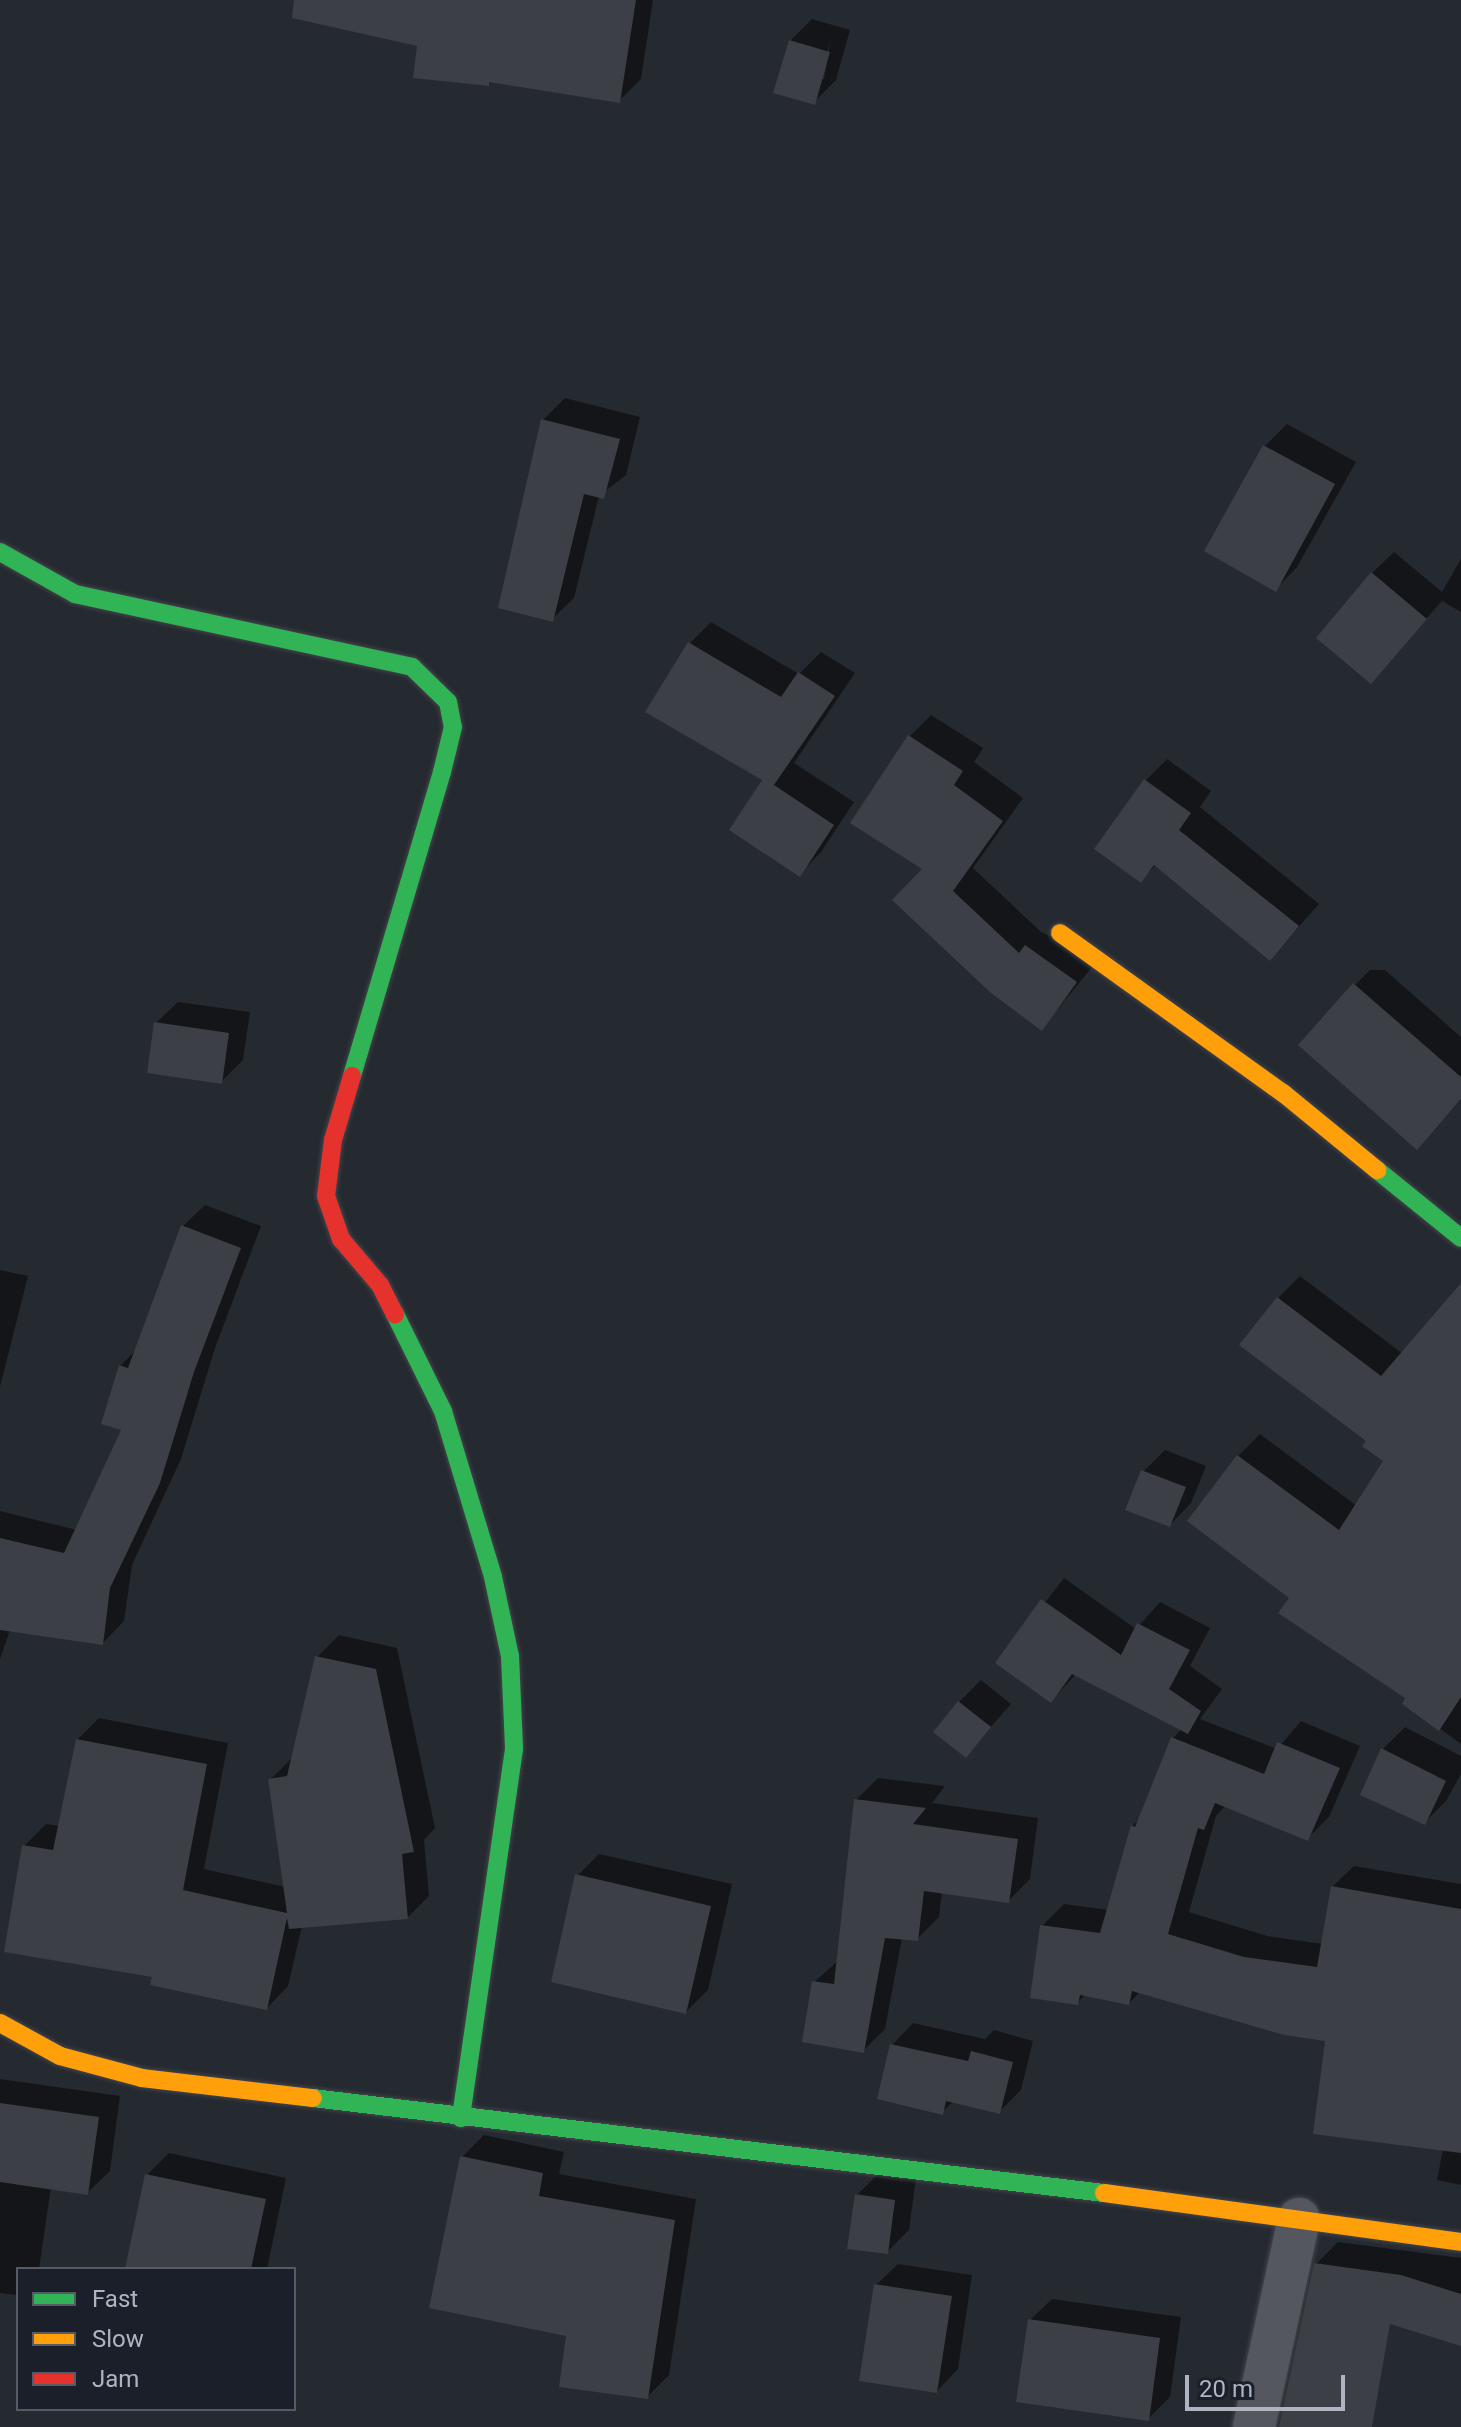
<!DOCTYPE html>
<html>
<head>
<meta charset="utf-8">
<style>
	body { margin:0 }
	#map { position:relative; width:1461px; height:2427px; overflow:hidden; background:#252930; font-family:Roboto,sans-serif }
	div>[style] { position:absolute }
	.shadow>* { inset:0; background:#0007 }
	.building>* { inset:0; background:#3c3f45 }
	.roads { filter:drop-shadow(0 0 2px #42454b) drop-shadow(0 0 2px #42454b) }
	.street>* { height:42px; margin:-21px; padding:0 21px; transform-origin:21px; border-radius:21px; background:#54575e }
	.fast>* { height:18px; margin:-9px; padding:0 9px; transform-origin:9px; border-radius:9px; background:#30b455 }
	.slow>* { height:18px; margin:-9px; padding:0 9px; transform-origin:9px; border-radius:9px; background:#ff9f0a }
	.jam>* { height:18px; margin:-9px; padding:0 9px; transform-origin:9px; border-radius:9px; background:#e5322d }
	span { translate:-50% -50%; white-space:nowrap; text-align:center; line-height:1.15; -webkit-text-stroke:8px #1a1f29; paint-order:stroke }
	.legend { position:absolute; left:16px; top:2267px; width:280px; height:144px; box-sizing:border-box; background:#1a1f29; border:2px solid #555b66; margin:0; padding:10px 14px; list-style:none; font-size:24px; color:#aeb4c1 }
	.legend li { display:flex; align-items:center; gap:16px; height:40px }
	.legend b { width:40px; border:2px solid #555b66 }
	.scale { position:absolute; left:1185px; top:2375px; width:160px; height:36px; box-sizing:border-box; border:4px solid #aeb4c1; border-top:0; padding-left:10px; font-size:24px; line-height:28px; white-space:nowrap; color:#aeb4c1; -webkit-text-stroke:6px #1a1f29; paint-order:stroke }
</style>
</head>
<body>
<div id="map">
	<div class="shadow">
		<div style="clip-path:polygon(313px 0,653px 0,641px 79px,619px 101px,492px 80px,488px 84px,419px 44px)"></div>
		<div style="clip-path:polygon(evenodd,812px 19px,850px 30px,836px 80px,814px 102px,790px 41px,812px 19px,830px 41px,824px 79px,820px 79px,830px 41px)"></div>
		<div style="clip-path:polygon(565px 398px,640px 417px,626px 475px,599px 496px,574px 598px,552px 619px,543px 420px)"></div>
		<div style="clip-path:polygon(1287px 424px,1356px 462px,1297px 567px,1276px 589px,1265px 446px)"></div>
		<div style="clip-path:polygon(1394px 552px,1442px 592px,1461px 559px,1461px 612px,1442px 601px,1370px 681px,1372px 573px)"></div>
		<div style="clip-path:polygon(711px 622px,799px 674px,821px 652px,855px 673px,794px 763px,854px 802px,821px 852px,800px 874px,765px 779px,689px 644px)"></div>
		<div style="clip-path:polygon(931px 715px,983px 748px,974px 762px,1023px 798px,973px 868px,1041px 932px,1098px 960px,1042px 1028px,925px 869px,909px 737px)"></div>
		<div style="clip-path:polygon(1167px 759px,1211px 791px,1200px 807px,1319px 904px,1270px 959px,1156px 865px,1141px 880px,1145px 781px)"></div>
		<div style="clip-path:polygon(1370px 970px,1385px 970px,1461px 1037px,1461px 1100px,1417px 1147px,1348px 992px)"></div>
		<div style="clip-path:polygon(178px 1002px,250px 1012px,243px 1060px,222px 1081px,156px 1023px)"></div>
		<div style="clip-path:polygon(205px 1205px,261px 1226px,215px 1348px,181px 1459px,132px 1565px,124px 1621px,103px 1643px,10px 1630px,0 1659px,0 1511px,77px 1530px,124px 1429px,120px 1366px,137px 1349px,183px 1226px)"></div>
		<div style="clip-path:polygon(0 1270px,28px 1276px,0 1387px)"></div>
		<div style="clip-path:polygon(1300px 1276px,1403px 1354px,1461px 1286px,1461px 1744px,1405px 1703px,1407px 1697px,1292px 1598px,1238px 1456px,1260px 1434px,1357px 1506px,1386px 1460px,1278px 1298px)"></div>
		<div style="clip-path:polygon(1165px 1450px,1206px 1466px,1191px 1503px,1170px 1525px,1143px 1472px)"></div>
		<div style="clip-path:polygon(1064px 1578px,1136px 1629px,1160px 1602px,1210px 1628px,1190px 1666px,1222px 1689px,1200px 1719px,1277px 1749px,1301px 1721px,1360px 1746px,1329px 1817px,1307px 1839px,1226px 1805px,1216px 1816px,1189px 1912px,1267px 1936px,1323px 1944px,1332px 1887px,1354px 1866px,1461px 1884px,1461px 2185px,1437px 2180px,1443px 2149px,1327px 2040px,1140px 1992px,1129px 2003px,1086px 1994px,1077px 2003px,1042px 1926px,1064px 1904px,1109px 1910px,1132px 1826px,1141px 1818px,1173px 1738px,1182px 1729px,1076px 1674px,1051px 1701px,998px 1663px)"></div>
		<div style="clip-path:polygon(339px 1635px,397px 1648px,435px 1828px,424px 1840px,429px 1896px,407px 1918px,302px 1926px,288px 1986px,267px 2008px,155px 1975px,24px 1846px,46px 1824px,60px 1826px,77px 1740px,99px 1718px,228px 1743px,204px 1869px,285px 1887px,270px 1780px,292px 1758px,317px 1657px)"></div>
		<div style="clip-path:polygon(981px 1680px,1011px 1704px,966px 1755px,959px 1702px)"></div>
		<div style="clip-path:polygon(1405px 1727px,1461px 1756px,1461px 1774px,1446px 1801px,1424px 1823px,1383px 1749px)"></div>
		<div style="clip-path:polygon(878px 1778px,945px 1786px,932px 1803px,1038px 1818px,1030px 1879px,1008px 1901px,942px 1892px,939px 1917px,917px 1939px,902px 1938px,885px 2029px,863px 2051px,814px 1982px,839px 1960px,856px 1800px)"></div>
		<div style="clip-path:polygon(599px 1854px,732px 1884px,708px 1990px,686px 2012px,577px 1876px)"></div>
		<div style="clip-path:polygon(913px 2023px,985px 2039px,994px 2030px,1033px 2041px,1021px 2090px,999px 2112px,954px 2101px,942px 2112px,892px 2045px)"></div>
		<div style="clip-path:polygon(0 2079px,120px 2096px,110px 2171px,88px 2192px,51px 2187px,39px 2269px,18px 2269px,17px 2295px,0 2293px)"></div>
		<div style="clip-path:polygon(484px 2135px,564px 2152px,559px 2174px,696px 2199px,669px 2375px,647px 2397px,568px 2335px,462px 2157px)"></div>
		<div style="clip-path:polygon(169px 2153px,286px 2178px,267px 2269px,127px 2269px,147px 2175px)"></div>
		<div style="clip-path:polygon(879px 2173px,916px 2178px,909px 2230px,887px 2252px,857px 2195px)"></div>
		<div style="clip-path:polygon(1338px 2242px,1461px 2258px,1461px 2343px,1388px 2321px,1372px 2427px,1280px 2427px,1316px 2264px)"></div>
		<div style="clip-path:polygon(898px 2264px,972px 2275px,958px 2369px,937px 2391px,876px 2285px)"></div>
		<div style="clip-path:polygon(1052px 2299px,1181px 2317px,1170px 2397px,1148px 2419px,1030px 2320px)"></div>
	</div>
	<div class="building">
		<div style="clip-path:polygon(294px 0,636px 0,620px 103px,489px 82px,489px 86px,413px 78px,417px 46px,292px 18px)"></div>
		<div style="clip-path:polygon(789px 40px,830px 52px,815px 105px,773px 93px)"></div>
		<div style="clip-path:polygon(541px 419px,620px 439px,604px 499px,584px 494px,553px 622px,498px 608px)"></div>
		<div style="clip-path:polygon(1263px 445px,1335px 484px,1276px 592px,1204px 551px)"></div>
		<div style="clip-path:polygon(1371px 572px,1427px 619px,1371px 684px,1316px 638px)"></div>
		<div style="clip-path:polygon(688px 642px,781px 697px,798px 672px,835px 696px,774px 785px,834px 825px,800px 877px,729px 830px,762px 780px,645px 712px)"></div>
		<div style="clip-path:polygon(908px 735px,963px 771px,954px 785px,1003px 821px,953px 891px,1019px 953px,1025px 945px,1077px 982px,1042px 1031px,991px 993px,892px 900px,922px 869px,850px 823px)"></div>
		<div style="clip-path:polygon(1144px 779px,1191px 813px,1179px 830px,1299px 926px,1270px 961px,1154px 865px,1141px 883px,1094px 849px)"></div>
		<div style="clip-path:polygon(1353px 983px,1461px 1077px,1461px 1099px,1417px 1150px,1298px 1045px)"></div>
		<div style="clip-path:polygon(154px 1022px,229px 1033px,222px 1084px,147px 1073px)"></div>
		<div style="clip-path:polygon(181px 1225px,241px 1248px,194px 1372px,160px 1483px,110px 1588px,103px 1645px,0 1630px,0 1538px,64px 1553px,121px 1430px,101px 1424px,119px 1365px,128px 1368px)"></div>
		<div style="clip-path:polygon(1461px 1283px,1461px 1697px,1439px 1731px,1402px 1704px,1405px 1698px,1278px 1613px,1289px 1598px,1187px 1521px,1237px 1455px,1339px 1530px,1383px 1461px,1362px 1446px,1366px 1441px,1239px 1345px,1277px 1297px,1381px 1376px)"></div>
		<div style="clip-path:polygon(1141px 1470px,1186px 1487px,1170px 1527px,1125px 1510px)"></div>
		<div style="clip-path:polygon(1041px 1599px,1121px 1655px,1137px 1623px,1190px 1650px,1169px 1689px,1201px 1711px,1188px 1734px,1072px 1674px,1051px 1703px,995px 1663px)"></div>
		<div style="clip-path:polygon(315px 1656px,376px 1669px,414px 1852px,402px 1854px,408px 1919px,289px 1929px,287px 1918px,267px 2010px,150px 1985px,152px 1977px,4px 1952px,22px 1845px,53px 1850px,76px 1739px,207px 1764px,183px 1890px,287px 1913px,268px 1779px,287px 1776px)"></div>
		<div style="clip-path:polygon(958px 1701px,991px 1727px,966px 1758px,933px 1732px)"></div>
		<div style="clip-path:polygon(1171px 1737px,1264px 1774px,1277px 1742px,1340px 1768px,1308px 1841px,1215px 1803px,1204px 1830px,1198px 1828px,1168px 1934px,1244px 1957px,1317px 1967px,1331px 1886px,1461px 1909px,1461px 2153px,1313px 2134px,1325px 2041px,1284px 2035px,1132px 1991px,1129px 2005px,1080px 1995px,1078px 2005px,1030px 1998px,1040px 1925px,1100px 1933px,1131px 1825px,1135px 1827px)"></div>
		<div style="clip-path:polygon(1381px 1748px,1446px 1781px,1425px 1825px,1360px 1795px)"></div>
		<div style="clip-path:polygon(854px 1799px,926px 1808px,913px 1824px,1018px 1839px,1009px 1903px,924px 1891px,918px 1941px,885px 1938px,864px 2053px,802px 2042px,812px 1981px,834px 1984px)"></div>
		<div style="clip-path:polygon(575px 1874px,711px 1906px,686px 2014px,551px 1982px)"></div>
		<div style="clip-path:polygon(890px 2044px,968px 2061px,971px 2051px,1013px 2062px,1000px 2114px,946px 2101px,943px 2115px,877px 2099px)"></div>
		<div style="clip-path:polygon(0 2103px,99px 2117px,88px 2195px,0 2182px)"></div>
		<div style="clip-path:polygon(460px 2156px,543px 2173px,539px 2196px,675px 2220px,648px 2399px,559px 2387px,566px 2336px,429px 2308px)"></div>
		<div style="clip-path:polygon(145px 2174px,266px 2199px,251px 2269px,125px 2269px)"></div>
		<div style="clip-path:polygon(855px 2194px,895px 2200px,888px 2254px,847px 2249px)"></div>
		<div style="clip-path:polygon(1314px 2263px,1401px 2275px,1461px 2294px,1461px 2346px,1390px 2324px,1372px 2427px,1279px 2427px)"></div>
		<div style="clip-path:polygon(874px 2284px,952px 2296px,937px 2393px,859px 2381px)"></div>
		<div style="clip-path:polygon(1028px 2319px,1160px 2338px,1149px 2421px,1016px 2402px)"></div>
	</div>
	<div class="roads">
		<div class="street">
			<div style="left:1254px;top:2427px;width:213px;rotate:-77.8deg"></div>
		</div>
		<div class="fast">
			<div style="left:0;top:552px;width:86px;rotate:29.2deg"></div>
			<div style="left:75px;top:594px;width:345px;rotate:12.2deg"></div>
			<div style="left:412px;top:667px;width:50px;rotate:44.2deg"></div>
			<div style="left:448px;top:702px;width:25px;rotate:79deg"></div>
			<div style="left:453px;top:727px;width:46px;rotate:103.7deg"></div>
			<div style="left:442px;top:772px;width:317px;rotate:106.5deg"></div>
			<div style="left:1377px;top:1170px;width:108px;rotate:39deg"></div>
			<div style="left:395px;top:1314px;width:108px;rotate:63.7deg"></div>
			<div style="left:443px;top:1411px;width:173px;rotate:73.2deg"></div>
			<div style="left:493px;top:1577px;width:81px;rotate:77.9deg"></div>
			<div style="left:510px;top:1656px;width:93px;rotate:87.5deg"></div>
			<div style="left:514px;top:1749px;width:373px;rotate:98.2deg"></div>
			<div style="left:313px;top:2098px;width:797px;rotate:6.85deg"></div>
		</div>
		<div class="slow">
			<div style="left:1060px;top:933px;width:274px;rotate:35.7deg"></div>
			<div style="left:1283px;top:1093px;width:122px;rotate:39.3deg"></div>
			<div style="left:0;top:2023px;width:68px;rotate:28.8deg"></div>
			<div style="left:60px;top:2056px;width:85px;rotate:15deg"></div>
			<div style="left:142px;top:2078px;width:172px;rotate:6.7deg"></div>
			<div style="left:1104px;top:2193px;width:360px;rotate:7.8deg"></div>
		</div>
		<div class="jam">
			<div style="left:352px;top:1076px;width:67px;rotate:106.5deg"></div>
			<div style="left:333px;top:1140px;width:56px;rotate:97.1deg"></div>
			<div style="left:326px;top:1196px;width:46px;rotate:70.8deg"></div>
			<div style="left:341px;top:1239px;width:60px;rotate:49.7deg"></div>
			<div style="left:380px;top:1285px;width:33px;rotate:63deg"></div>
		</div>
	</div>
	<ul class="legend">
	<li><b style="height:10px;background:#30b455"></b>Fast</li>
	<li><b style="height:10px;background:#ff9f0a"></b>Slow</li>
	<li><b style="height:10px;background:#e5322d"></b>Jam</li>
	</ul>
	<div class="scale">20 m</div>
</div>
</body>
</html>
